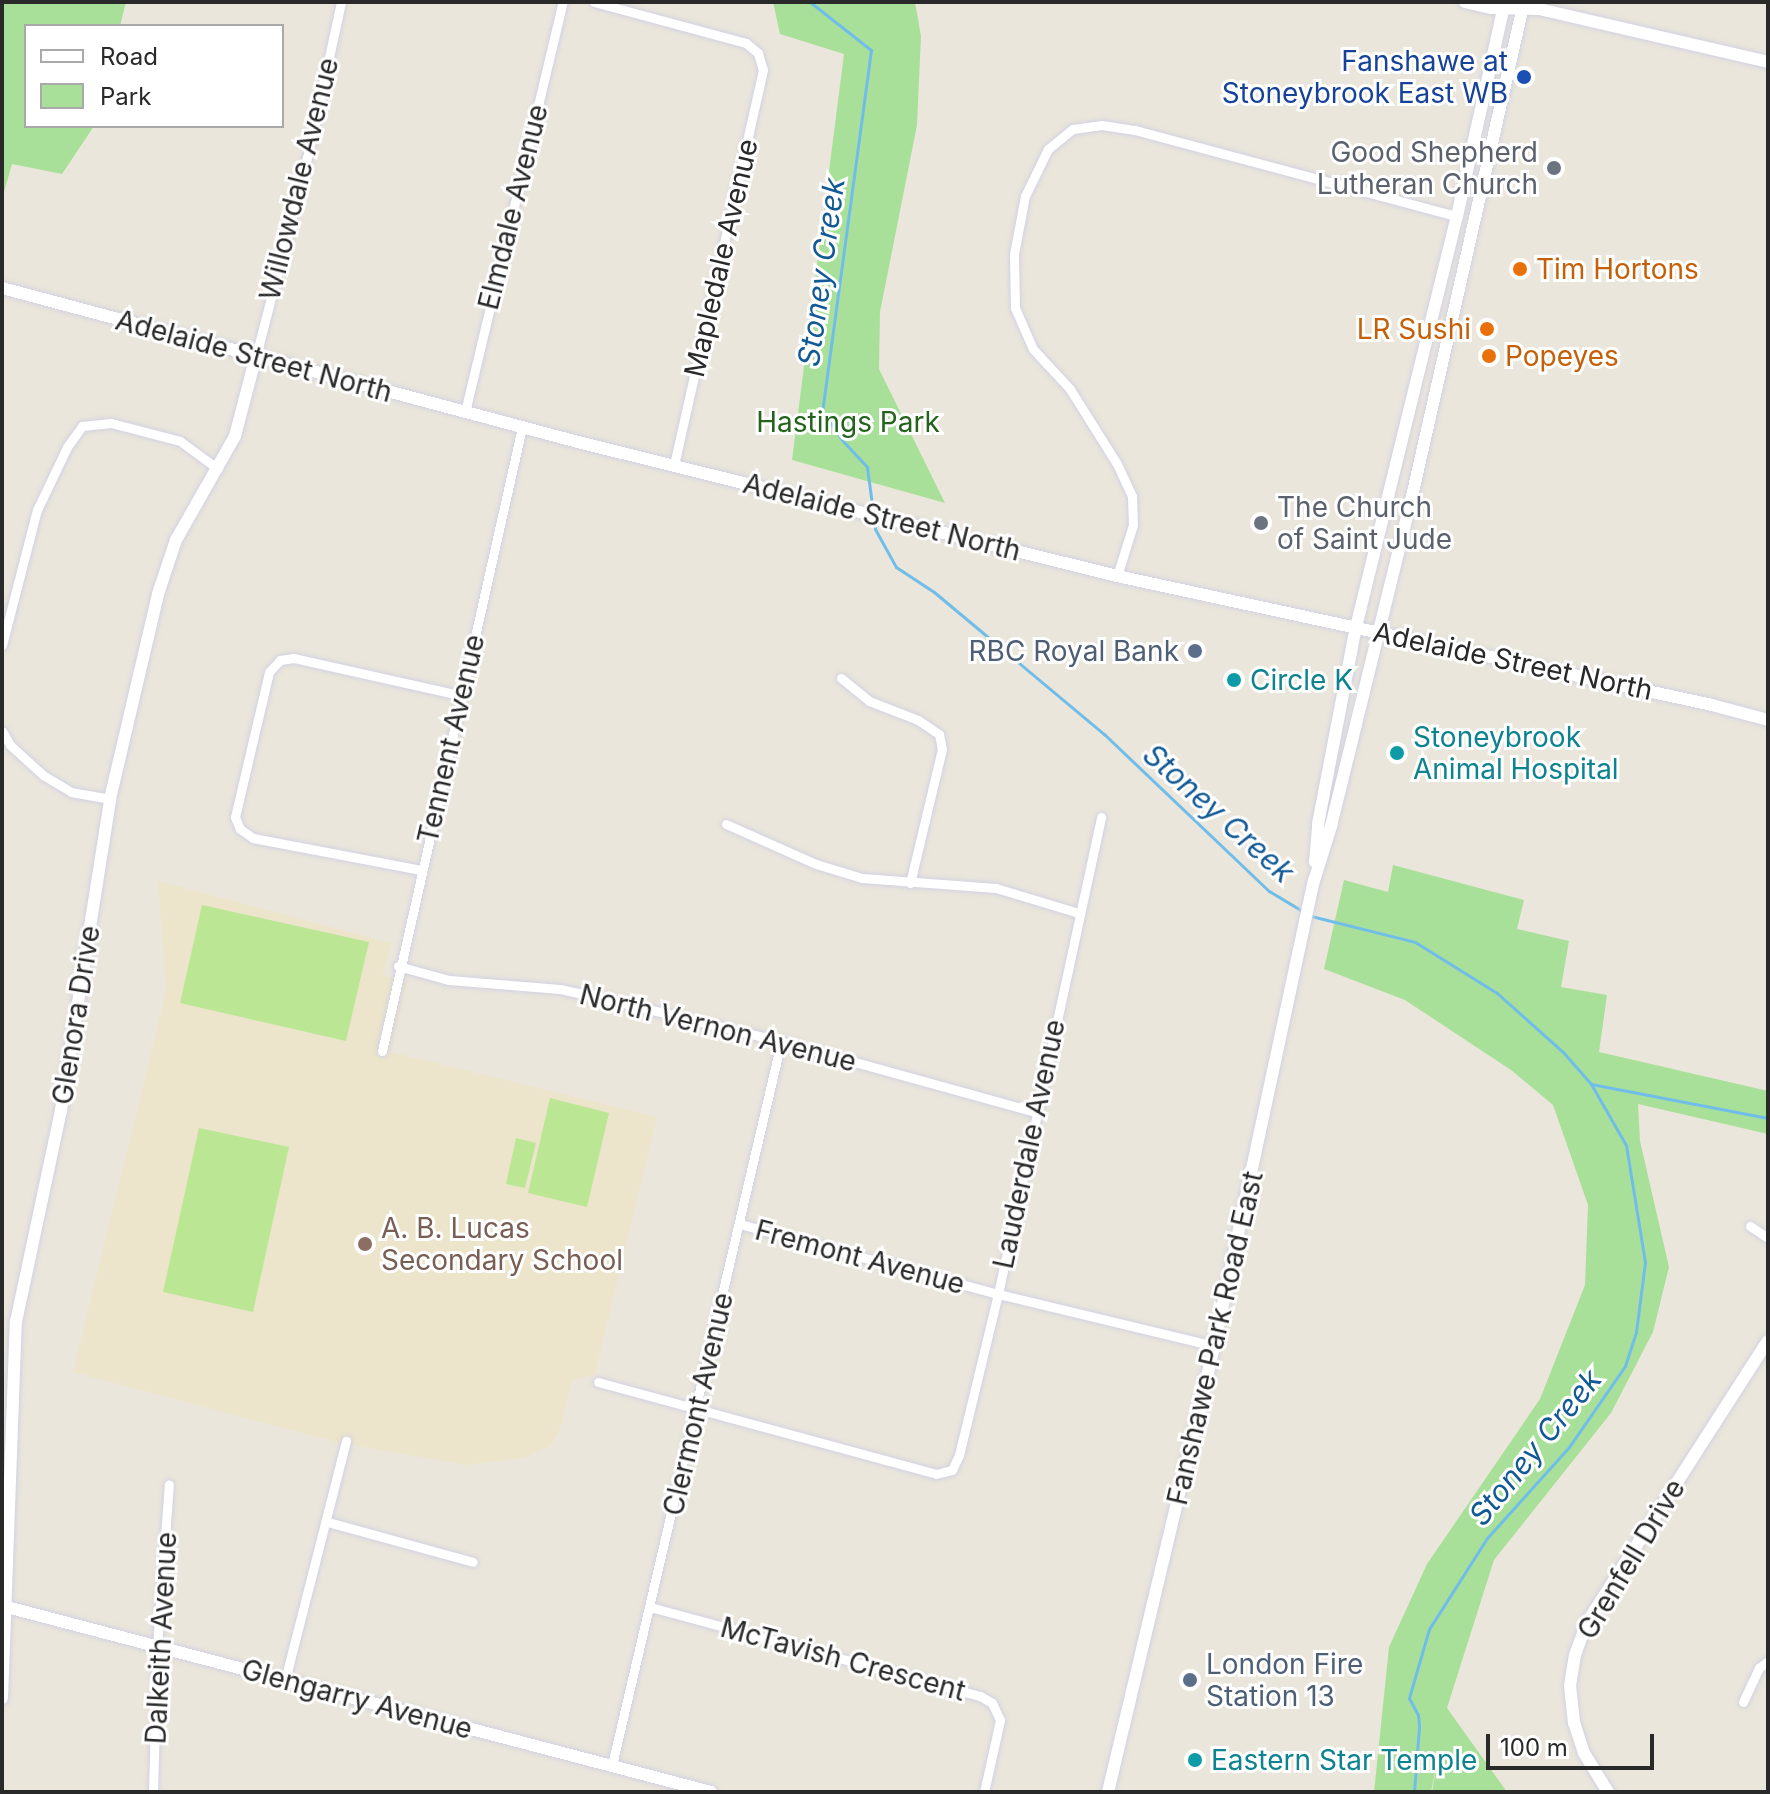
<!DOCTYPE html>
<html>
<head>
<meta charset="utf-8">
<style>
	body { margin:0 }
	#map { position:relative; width:1770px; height:1794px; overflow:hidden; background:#ebe6db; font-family:Inter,sans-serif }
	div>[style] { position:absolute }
	.education>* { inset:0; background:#ece5cb }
	.green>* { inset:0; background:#a9e099 }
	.pitch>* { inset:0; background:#bbe795 }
	.stream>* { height:3px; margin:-1.5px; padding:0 1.5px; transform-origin:1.5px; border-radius:1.5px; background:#71bdea }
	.roads { filter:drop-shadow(0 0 2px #d1d2e2) drop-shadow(0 0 2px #d1d2e2) }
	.street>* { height:9px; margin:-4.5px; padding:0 4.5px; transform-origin:4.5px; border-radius:4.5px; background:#fff }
	.secondary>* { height:12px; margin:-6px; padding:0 6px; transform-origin:6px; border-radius:6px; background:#fff }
	.dots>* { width:22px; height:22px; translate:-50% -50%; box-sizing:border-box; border:4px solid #fff; border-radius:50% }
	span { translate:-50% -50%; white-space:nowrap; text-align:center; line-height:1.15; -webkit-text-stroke:6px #fff; paint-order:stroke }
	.transit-label { font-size:28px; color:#164399 }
	.right { translate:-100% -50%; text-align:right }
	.worship-label { font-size:28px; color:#5b616d }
	.left { translate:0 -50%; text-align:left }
	.street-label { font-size:28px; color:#292929 }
	.food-label { font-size:28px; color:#c56008 }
	.park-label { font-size:28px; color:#23631c }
	.service-label { font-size:28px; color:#4e5e75 }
	.culture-label { font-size:28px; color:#0d838f }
	.education-label { font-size:28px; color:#785e54 }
	.water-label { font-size:30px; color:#125995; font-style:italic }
	.frame { position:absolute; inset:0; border:4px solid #292929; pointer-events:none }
	.legend { position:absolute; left:24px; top:24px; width:260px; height:104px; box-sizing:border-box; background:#fff; border:2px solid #a9a9a9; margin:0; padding:10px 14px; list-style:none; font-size:24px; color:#292929 }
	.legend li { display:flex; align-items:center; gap:16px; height:40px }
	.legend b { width:40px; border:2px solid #a9a9a9 }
	.scale { position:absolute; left:1486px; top:1734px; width:168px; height:36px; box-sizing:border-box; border:4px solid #292929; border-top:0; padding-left:10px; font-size:24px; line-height:28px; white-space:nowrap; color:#292929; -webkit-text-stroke:6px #fff; paint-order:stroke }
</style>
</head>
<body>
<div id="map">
	<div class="education">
		<div style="clip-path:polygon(158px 881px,391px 943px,383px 976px,407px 982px,391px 1052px,657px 1117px,595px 1374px,572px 1381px,560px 1429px,550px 1446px,524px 1458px,466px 1465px,340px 1443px,73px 1372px,166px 991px)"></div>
	</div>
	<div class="green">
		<div style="clip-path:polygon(2px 2px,126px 2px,120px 26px,26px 26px,26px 126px,94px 126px,62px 174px,12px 164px,2px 199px)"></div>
		<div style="clip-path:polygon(773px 2px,915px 2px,921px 36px,917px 125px,880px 312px,879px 369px,945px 503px,792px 460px,844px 54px,780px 34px)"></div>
		<div style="clip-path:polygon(1393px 865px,1524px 900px,1517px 929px,1569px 941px,1561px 987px,1607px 995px,1599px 1052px,1768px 1091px,1768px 1134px,1638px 1104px,1640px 1141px,1669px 1267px,1653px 1332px,1611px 1413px,1494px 1560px,1447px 1708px,1507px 1792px,1432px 1792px,1438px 1757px,1431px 1792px,1374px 1792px,1389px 1647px,1427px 1564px,1540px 1399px,1585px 1285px,1588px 1205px,1553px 1105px,1511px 1070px,1405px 1000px,1324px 969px,1344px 880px,1388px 892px)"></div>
	</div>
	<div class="pitch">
		<div style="clip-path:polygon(202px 905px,369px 942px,346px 1041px,180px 1003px)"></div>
		<div style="clip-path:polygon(550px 1098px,609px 1113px,587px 1207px,528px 1193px)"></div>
		<div style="clip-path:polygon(199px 1128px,289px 1147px,253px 1312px,163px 1292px)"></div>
		<div style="clip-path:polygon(516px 1138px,536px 1143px,525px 1188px,506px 1184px)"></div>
	</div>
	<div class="stream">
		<div style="left:810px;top:2px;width:78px;rotate:38.2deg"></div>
		<div style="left:871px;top:50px;width:364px;rotate:97.7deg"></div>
		<div style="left:822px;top:411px;width:35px;rotate:55deg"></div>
		<div style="left:842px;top:440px;width:37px;rotate:47deg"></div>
		<div style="left:867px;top:467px;width:45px;rotate:82.4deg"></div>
		<div style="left:874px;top:519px;width:10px;rotate:84deg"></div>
		<div style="left:875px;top:529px;width:43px;rotate:61.1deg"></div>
		<div style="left:896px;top:567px;width:45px;rotate:33.3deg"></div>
		<div style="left:934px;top:592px;width:222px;rotate:39.9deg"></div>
		<div style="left:1104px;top:734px;width:228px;rotate:43.6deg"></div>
		<div style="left:1269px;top:891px;width:41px;rotate:31deg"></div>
		<div style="left:1311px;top:916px;width:107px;rotate:14deg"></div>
		<div style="left:1415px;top:942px;width:97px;rotate:31.9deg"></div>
		<div style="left:1497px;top:993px;width:89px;rotate:41.8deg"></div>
		<div style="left:1563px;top:1052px;width:43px;rotate:48.8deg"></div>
		<div style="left:1591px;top:1084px;width:70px;rotate:60.2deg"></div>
		<div style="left:1626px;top:1145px;width:119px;rotate:80.8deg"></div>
		<div style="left:1645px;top:1262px;width:71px;rotate:97.3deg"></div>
		<div style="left:1636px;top:1332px;width:36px;rotate:108deg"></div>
		<div style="left:1625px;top:1366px;width:98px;rotate:124.7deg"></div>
		<div style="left:1569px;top:1447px;width:122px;rotate:132deg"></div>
		<div style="left:1487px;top:1538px;width:108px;rotate:122.5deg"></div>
		<div style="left:1429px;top:1629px;width:72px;rotate:106.2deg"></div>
		<div style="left:1409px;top:1698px;width:19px;rotate:62deg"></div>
		<div style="left:1418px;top:1715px;width:12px;rotate:85deg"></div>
		<div style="left:1419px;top:1727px;width:65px;rotate:94.4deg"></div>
		<div style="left:1591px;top:1084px;width:180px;rotate:10.9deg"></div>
	</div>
	<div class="roads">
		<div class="street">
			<div style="left:594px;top:2px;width:157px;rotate:15.1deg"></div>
			<div style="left:746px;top:43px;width:16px;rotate:40deg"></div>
			<div style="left:758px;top:53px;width:18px;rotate:74deg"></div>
			<div style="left:763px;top:70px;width:404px;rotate:102.7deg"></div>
			<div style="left:256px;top:356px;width:213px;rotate:-75.6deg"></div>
			<div style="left:309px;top:150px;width:151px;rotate:-77.8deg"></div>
			<div style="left:465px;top:412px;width:422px;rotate:-76.6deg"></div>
			<div style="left:1117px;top:576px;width:53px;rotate:-72.6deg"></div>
			<div style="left:1133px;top:525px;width:29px;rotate:-92deg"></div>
			<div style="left:1132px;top:496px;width:35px;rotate:-115deg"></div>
			<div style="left:1117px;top:464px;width:89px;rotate:-122.1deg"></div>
			<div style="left:1070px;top:389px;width:54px;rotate:-132.8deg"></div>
			<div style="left:1033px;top:349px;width:45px;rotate:-113.7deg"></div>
			<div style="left:1015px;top:308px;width:54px;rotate:-91.1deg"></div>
			<div style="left:1014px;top:254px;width:59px;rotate:-79.3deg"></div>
			<div style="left:1025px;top:196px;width:52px;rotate:-63.9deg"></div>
			<div style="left:1048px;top:149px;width:32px;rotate:-39deg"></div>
			<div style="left:1073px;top:129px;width:29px;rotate:-8deg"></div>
			<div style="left:1102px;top:125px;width:33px;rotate:9deg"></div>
			<div style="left:1135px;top:130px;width:333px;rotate:15deg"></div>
			<div style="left:2px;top:645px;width:139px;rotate:-75.5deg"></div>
			<div style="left:37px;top:510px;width:70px;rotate:-64.5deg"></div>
			<div style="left:67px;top:447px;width:26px;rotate:-54deg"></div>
			<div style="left:82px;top:426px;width:29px;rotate:-6deg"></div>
			<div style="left:111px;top:423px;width:71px;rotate:14.6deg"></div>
			<div style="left:180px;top:441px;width:47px;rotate:36.4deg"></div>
			<div style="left:841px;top:678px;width:36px;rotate:39deg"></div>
			<div style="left:869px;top:701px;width:53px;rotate:21.2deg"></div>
			<div style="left:918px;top:720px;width:25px;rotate:34deg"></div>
			<div style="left:939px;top:734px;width:15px;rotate:79deg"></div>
			<div style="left:942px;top:749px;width:138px;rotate:103.4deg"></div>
			<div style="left:2px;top:731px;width:16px;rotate:60deg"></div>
			<div style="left:10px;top:745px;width:45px;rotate:42.3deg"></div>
			<div style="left:43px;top:775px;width:33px;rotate:31deg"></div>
			<div style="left:71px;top:792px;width:40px;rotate:10deg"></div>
			<div style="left:726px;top:824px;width:98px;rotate:24deg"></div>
			<div style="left:816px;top:864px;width:48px;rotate:16.9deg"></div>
			<div style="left:862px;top:878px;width:134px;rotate:4.3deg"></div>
			<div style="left:996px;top:888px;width:87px;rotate:16.8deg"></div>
			<div style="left:421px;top:870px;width:171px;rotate:-169.2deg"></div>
			<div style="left:253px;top:838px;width:16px;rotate:-145deg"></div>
			<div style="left:240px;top:829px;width:13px;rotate:-113deg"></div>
			<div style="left:235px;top:817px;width:149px;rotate:-76.8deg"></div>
			<div style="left:269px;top:672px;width:16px;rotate:-47deg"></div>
			<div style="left:280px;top:660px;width:14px;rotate:-8deg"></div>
			<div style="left:294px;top:658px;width:170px;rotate:12.6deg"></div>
			<div style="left:398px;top:966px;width:53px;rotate:15.4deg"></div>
			<div style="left:449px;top:980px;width:111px;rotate:4.6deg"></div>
			<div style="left:560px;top:989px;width:65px;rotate:12.5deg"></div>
			<div style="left:623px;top:1003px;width:153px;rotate:13.6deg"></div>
			<div style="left:772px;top:1039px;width:273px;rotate:15.5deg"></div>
			<div style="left:382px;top:1051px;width:640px;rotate:-77.35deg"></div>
			<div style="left:740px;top:1224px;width:267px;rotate:15.2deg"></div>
			<div style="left:998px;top:1294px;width:222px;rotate:13.5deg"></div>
			<div style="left:1750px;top:1226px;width:22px;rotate:34deg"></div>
			<div style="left:598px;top:1382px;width:350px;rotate:15.2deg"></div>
			<div style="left:936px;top:1474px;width:16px;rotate:-14deg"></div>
			<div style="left:952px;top:1470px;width:17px;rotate:-65deg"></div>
			<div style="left:959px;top:1455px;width:166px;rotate:-76.4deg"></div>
			<div style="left:998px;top:1294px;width:488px;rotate:-77.8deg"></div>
			<div style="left:328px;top:1522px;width:150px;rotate:15.4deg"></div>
			<div style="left:650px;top:1607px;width:342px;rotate:15.1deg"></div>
			<div style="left:980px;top:1696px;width:14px;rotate:30deg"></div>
			<div style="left:992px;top:1703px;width:19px;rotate:65deg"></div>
			<div style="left:1000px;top:1720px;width:74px;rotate:102.5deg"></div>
			<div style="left:285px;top:1680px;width:247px;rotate:-75.7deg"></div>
			<div style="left:1743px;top:1702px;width:38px;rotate:-65deg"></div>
			<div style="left:1759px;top:1668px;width:11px;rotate:-38deg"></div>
			<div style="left:612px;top:1765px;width:742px;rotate:-76.84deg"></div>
			<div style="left:153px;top:1792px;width:146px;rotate:-88.4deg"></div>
			<div style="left:157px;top:1646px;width:162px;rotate:-85.8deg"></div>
		</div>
		<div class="secondary">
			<div style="left:1465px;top:2px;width:27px;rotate:13deg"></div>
			<div style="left:1491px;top:8px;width:48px;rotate:1.2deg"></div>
			<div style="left:1539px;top:9px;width:235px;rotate:13deg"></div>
			<div style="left:2px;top:288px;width:596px;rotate:14.97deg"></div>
			<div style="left:578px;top:442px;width:555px;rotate:13.96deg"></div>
			<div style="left:1117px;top:576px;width:609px;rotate:12.23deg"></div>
			<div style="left:1712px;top:705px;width:58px;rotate:15deg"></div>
			<div style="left:1315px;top:862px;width:38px;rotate:-85deg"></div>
			<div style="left:1318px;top:824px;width:201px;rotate:-79.1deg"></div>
			<div style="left:1356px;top:627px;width:423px;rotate:-76.2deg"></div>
			<div style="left:1457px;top:216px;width:219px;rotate:-77.4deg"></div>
			<div style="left:3px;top:1606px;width:732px;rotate:14.72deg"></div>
			<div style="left:2px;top:1698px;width:376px;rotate:-87.9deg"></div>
			<div style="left:16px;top:1322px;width:217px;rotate:-78deg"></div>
			<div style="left:61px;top:1110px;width:315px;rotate:-81deg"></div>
			<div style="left:110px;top:799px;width:211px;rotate:-76.8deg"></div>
			<div style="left:158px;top:594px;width:57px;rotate:-71.6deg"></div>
			<div style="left:176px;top:540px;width:120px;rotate:-60.4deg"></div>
			<div style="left:235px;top:436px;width:83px;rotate:-75.3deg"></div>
			<div style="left:1108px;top:1792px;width:458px;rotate:-76.6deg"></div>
			<div style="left:1214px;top:1346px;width:476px;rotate:-77.9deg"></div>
			<div style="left:1314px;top:881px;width:58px;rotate:-72.8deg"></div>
			<div style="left:1331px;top:826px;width:344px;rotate:-76.2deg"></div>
			<div style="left:1413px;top:492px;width:502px;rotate:-77.24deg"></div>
			<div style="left:1608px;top:1792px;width:46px;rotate:-121.6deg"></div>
			<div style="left:1584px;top:1753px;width:32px;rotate:-108deg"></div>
			<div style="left:1574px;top:1723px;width:37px;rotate:-96deg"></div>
			<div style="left:1570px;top:1686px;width:31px;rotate:-81deg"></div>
			<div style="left:1575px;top:1655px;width:33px;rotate:-70deg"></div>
			<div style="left:1586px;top:1624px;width:336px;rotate:-57.3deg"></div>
		</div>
	</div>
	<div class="dots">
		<div style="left:1524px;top:77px;background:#1a4fb4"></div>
		<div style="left:1554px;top:168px;background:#6b7280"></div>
		<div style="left:1520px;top:269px;background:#e8710a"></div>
		<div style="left:1487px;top:329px;background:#e8710a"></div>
		<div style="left:1489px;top:356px;background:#e8710a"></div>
		<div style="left:1261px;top:523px;background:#6b7280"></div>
		<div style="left:1195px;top:651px;background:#5c6f8a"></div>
		<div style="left:1234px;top:680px;background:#0f9aa8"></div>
		<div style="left:1397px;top:753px;background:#0f9aa8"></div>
		<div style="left:365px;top:1244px;background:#8d6e63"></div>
		<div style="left:1190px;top:1680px;background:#5c6f8a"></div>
		<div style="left:1195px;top:1760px;background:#0f9aa8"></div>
	</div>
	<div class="transit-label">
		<span class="right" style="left:1508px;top:77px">Fanshawe at<br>Stoneybrook East WB</span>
	</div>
	<div class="worship-label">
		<span class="right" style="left:1538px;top:168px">Good Shepherd<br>Lutheran Church</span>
		<span class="left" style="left:1277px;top:523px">The Church<br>of Saint Jude</span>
	</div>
	<div class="street-label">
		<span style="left:299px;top:179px;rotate:-76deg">Willowdale Avenue</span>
		<span style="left:513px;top:207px;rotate:-76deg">Elmdale Avenue</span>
		<span style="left:721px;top:258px;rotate:-77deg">Mapledale Avenue</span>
		<span style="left:254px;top:356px;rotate:15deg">Adelaide Street North</span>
		<span style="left:882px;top:517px;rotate:14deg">Adelaide Street North</span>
		<span style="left:1513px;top:661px;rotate:12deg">Adelaide Street North</span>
		<span style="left:451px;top:739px;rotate:-77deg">Tennent Avenue</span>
		<span style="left:76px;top:1015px;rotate:-81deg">Glenora Drive</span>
		<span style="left:718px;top:1028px;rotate:14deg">North Vernon Avenue</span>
		<span style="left:1029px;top:1144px;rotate:-78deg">Lauderdale Avenue</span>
		<span style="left:860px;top:1257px;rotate:15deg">Fremont Avenue</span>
		<span style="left:1215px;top:1338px;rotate:-77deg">Fanshawe Park Road East</span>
		<span style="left:698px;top:1404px;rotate:-77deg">Clermont Avenue</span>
		<span style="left:1631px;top:1559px;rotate:-59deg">Grenfell Drive</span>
		<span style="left:161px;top:1638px;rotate:-87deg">Dalkeith Avenue</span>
		<span style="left:843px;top:1659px;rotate:15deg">McTavish Crescent</span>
		<span style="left:357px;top:1699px;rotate:15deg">Glengarry Avenue</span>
	</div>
	<div class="food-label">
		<span class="left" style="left:1536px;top:269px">Tim Hortons</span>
		<span class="right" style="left:1471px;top:329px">LR Sushi</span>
		<span class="left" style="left:1505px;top:356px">Popeyes</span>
	</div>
	<div class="park-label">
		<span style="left:848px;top:422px">Hastings Park</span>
	</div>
	<div class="service-label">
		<span class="right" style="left:1179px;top:651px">RBC Royal Bank</span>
		<span class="left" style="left:1206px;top:1680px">London Fire<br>Station 13</span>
	</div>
	<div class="culture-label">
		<span class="left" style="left:1250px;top:680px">Circle K</span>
		<span class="left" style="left:1413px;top:753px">Stoneybrook<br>Animal Hospital</span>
		<span class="left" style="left:1211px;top:1760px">Eastern Star Temple</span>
	</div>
	<div class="education-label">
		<span class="left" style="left:381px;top:1244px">A. B. Lucas<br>Secondary School</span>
	</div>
	<div class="water-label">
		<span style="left:821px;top:272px;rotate:-82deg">Stoney Creek</span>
		<span style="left:1219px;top:813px;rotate:42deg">Stoney Creek</span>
		<span style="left:1535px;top:1447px;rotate:-51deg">Stoney Creek</span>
	</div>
	<div class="frame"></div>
	<ul class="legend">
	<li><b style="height:10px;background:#fff"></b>Road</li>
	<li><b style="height:22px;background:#a9e099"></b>Park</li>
	</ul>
	<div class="scale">100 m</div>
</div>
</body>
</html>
